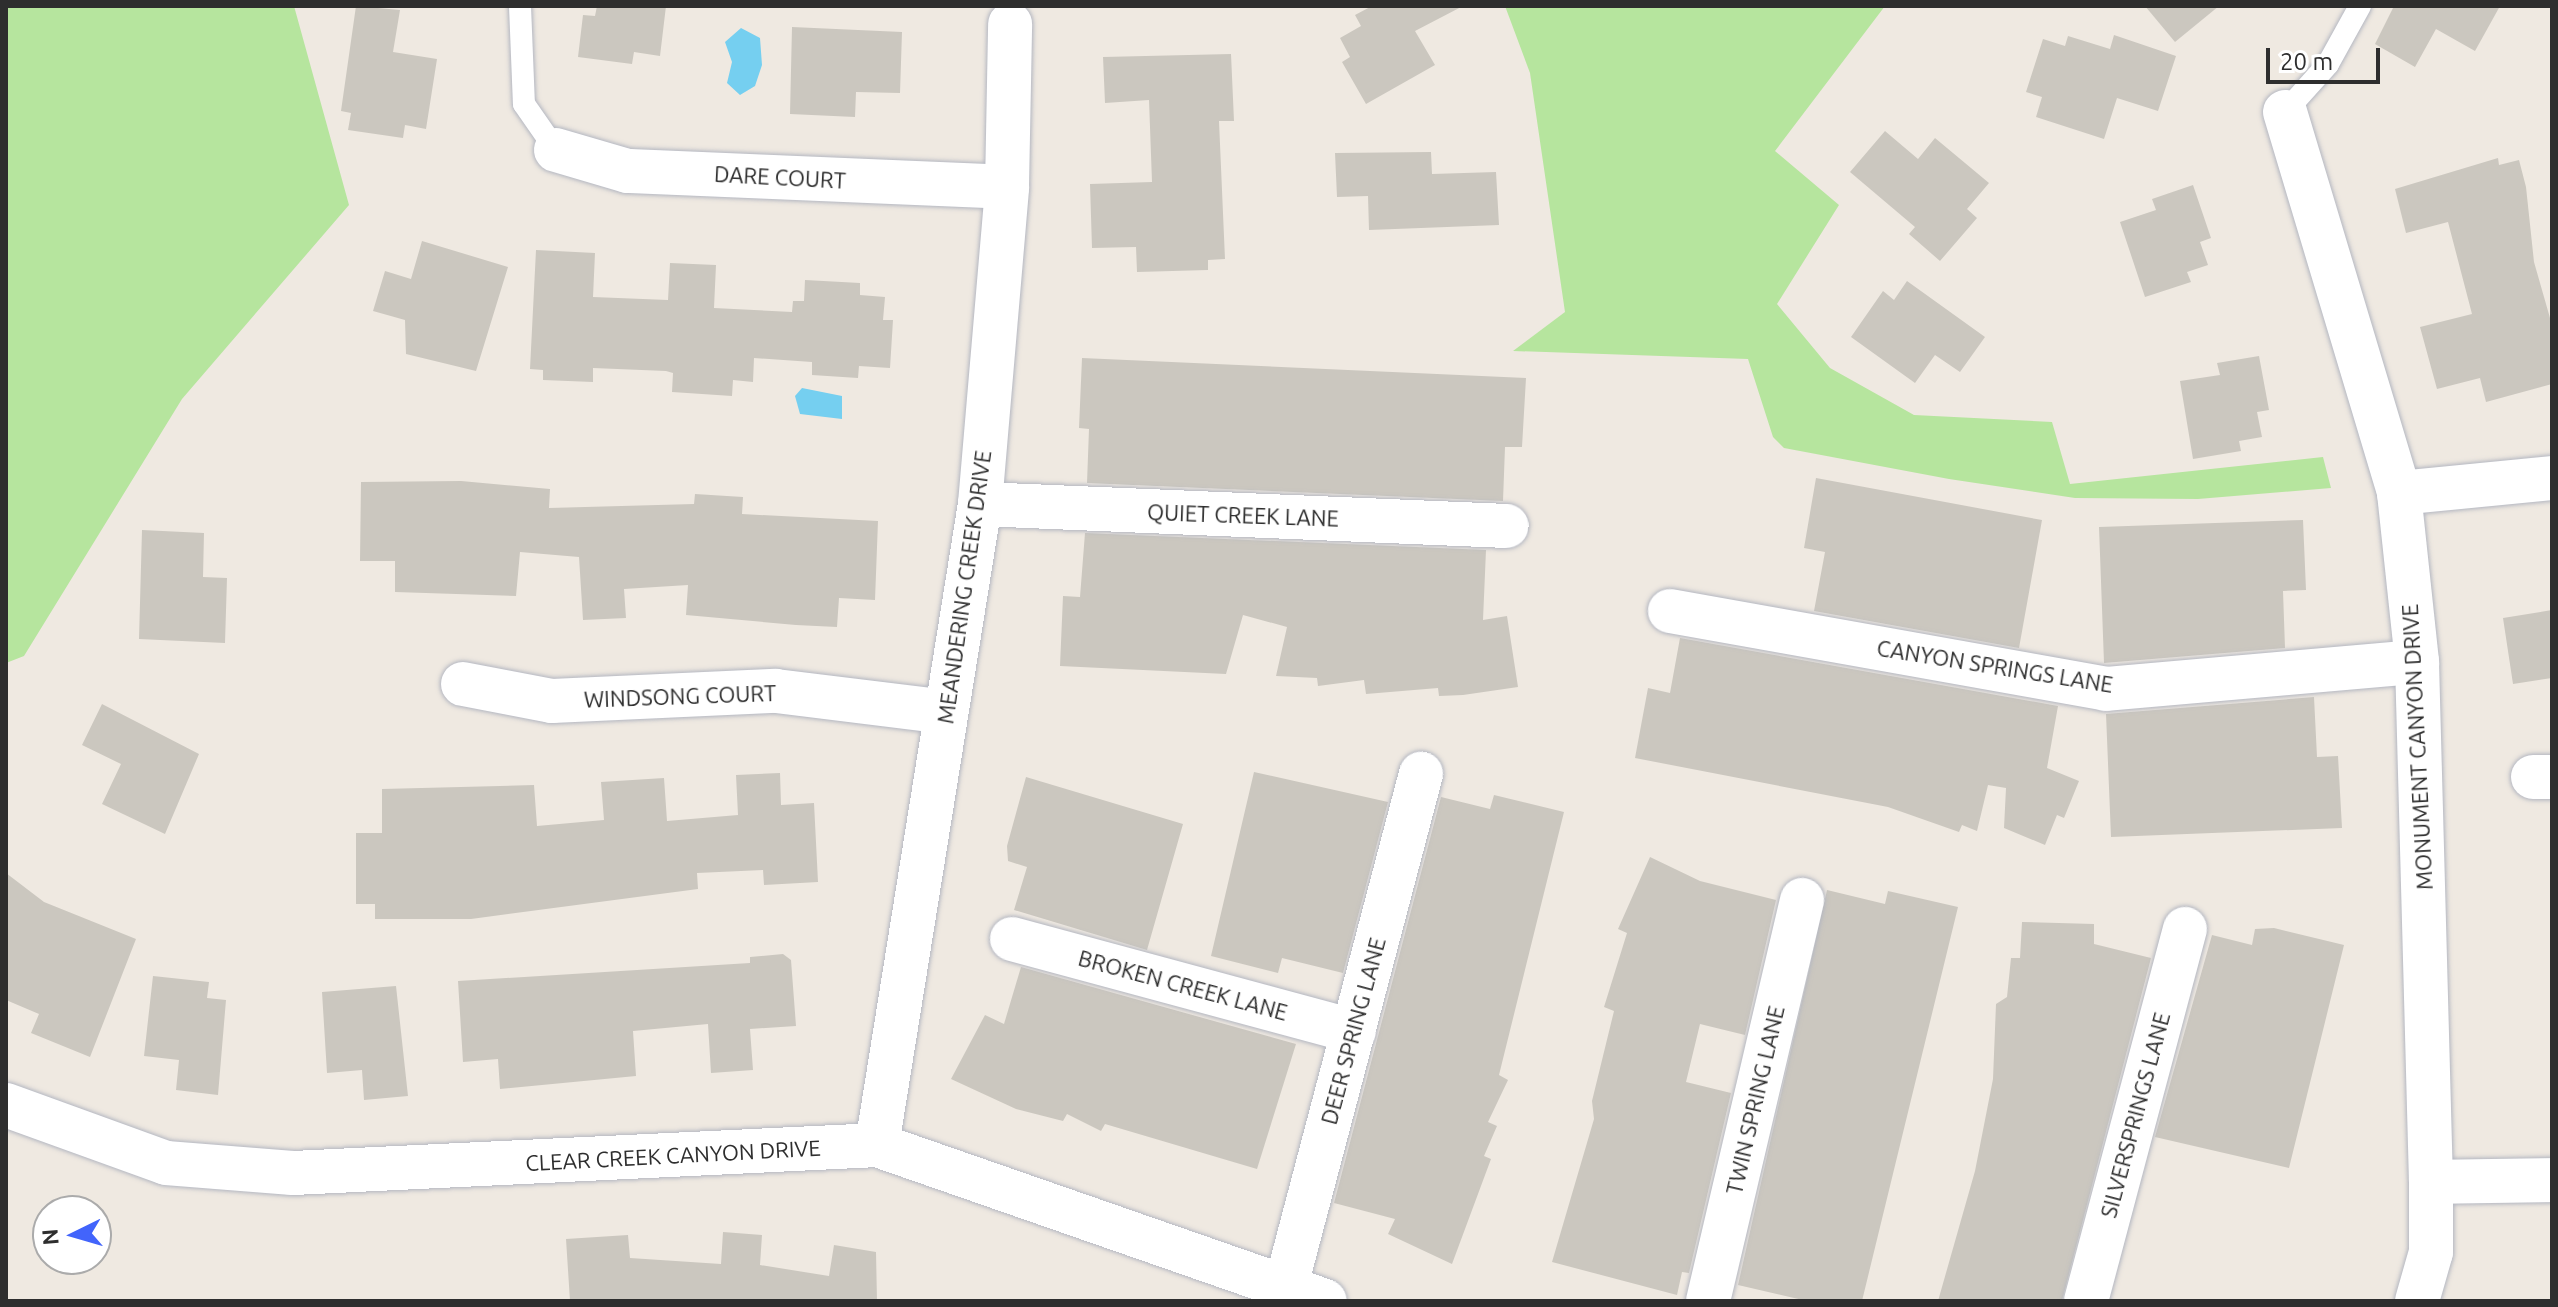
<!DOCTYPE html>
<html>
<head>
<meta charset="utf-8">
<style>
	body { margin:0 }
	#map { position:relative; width:2558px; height:1307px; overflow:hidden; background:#efe9e1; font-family:Ubuntu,sans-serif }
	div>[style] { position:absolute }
	.green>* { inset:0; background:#b6e59e }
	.water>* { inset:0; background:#75cff0 }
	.building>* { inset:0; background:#cbc7bf }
	.roads { filter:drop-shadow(0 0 2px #b4b7c1) drop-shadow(0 0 2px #b4b7c1) }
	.lane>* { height:22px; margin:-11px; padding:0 11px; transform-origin:11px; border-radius:11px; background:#fff }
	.street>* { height:44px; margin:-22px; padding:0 22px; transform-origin:22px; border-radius:22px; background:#fff }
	span { translate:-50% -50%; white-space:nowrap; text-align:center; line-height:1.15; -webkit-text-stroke:6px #fff; paint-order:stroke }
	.street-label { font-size:22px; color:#2e2e2e }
	.frame { position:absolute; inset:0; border:8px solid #2e2e2e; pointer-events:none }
	.north { position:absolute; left:32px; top:1195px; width:80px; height:80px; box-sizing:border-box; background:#fff; border:2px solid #ababab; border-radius:50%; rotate:265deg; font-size:22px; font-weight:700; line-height:32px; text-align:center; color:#2e2e2e }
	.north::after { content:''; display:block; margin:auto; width:28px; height:36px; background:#4264fb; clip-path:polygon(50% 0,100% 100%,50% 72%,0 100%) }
	.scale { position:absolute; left:2266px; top:48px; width:114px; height:36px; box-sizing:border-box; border:4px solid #2e2e2e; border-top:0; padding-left:10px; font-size:24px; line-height:28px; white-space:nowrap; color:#2e2e2e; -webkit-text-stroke:6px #fff; paint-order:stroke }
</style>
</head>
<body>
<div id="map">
	<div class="green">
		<div style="clip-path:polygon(6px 6px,294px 6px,349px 205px,182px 399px,24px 656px,6px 663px)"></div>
		<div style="clip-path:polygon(1505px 6px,1885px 6px,1775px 151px,1839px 205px,1777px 304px,1830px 368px,1914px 415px,2052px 422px,2070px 484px,2323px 457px,2331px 488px,2198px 499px,2075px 498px,1949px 479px,1784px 448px,1773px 437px,1748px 359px,1513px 351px,1565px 312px,1530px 73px)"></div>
	</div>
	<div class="water">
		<div style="clip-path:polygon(741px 28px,760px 38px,762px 65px,755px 86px,740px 95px,727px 83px,732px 62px,725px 42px)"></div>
		<div style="clip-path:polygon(802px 388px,842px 396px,842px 419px,800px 414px,795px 396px)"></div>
	</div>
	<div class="building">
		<div style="clip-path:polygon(356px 6px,400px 10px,393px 52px,437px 59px,426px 129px,405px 125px,403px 138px,348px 130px,351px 113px,341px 111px)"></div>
		<div style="clip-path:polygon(597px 6px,666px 6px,660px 56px,634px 52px,632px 64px,578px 57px,583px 15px,595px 16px)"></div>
		<div style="clip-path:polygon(1372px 6px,1463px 6px,1415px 31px,1435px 65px,1366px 104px,1342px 62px,1350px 57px,1340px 38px,1361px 26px,1355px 15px)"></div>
		<div style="clip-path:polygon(2145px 6px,2219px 6px,2175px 42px)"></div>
		<div style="clip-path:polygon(2394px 6px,2500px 6px,2475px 51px,2436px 29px,2415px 67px,2375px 44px)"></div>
		<div style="clip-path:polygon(792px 27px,902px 32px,900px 93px,856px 92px,855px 117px,790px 114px)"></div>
		<div style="clip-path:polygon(2114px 35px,2176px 56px,2158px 111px,2117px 98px,2104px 139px,2036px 117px,2042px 97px,2026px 92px,2043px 39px,2065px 46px,2068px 36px,2110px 49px)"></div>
		<div style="clip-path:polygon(1231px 54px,1234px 121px,1219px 121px,1225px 259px,1208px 260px,1208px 270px,1137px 272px,1136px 247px,1092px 248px,1090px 184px,1152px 182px,1149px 100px,1105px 103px,1103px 57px)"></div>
		<div style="clip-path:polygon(1885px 131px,1918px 159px,1935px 138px,1989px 183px,1967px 209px,1977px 218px,1940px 261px,1909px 234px,1915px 227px,1850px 172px)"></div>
		<div style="clip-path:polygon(1431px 152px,1432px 174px,1496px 172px,1499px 225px,1369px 230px,1368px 196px,1337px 197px,1335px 153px)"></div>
		<div style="clip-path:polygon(2498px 158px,2499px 165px,2519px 160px,2526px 187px,2534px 262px,2552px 325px,2552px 384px,2486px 402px,2480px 378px,2437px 389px,2420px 327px,2472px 314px,2448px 222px,2406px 233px,2395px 189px)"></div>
		<div style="clip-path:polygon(2193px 185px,2211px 238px,2200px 242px,2208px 265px,2187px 272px,2191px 282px,2145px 297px,2120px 222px,2156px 210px,2152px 199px)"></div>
		<div style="clip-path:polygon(422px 241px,508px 267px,476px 371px,406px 354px,405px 320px,373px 311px,385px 271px,411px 279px)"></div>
		<div style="clip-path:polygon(536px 250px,595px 253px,593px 297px,668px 300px,670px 263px,716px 265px,714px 308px,792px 312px,793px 301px,804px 301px,805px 280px,860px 283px,860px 295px,885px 297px,883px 320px,893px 320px,890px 368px,859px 366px,858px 378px,812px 375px,812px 362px,754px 358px,753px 382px,733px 380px,732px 396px,672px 392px,673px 373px,666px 371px,593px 368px,593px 382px,543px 380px,543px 370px,530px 369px)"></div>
		<div style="clip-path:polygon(1907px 281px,1985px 337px,1960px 372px,1935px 355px,1915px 383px,1851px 337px,1883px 291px,1894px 300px)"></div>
		<div style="clip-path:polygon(2259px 356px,2269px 410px,2257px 412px,2262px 437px,2239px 441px,2241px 451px,2193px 459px,2180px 381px,2220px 375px,2217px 363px)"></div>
		<div style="clip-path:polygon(1082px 358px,1526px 378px,1522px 447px,1505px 447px,1503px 501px,1087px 483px,1089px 429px,1079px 428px)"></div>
		<div style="clip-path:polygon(1816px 478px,2042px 520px,2019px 648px,1814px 611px,1825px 552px,1804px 548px)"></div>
		<div style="clip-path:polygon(461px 481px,550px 489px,549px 508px,694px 504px,695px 494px,743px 497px,742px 514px,878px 521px,875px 600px,839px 598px,837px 627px,796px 625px,686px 615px,688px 585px,624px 589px,626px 618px,583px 620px,579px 557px,520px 552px,516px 596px,395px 592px,395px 561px,360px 561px,361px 482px)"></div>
		<div style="clip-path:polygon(2303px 520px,2306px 590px,2283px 591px,2285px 648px,2104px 663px,2099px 527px)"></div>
		<div style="clip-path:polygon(142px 530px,204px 533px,203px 577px,227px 578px,225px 643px,139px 639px)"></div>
		<div style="clip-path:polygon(1085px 533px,1486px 550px,1483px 620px,1507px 616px,1518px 687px,1463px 695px,1439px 696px,1438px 688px,1366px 694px,1364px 680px,1318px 686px,1317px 678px,1276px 676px,1287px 627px,1243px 615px,1226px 674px,1060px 666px,1063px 596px,1080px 597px)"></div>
		<div style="clip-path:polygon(2552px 610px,2552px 678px,2513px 684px,2503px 618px)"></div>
		<div style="clip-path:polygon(1680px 638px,2058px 706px,2047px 768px,2079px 781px,2064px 818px,2057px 815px,2045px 845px,2004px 828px,2006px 788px,1988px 785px,1977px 831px,1962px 825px,1959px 832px,1888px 807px,1635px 758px,1648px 688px,1670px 693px)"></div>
		<div style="clip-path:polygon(2314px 697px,2317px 757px,2338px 756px,2342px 828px,2111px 837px,2106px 714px)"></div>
		<div style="clip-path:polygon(102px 704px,199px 754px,165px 834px,102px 804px,121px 764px,82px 745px)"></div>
		<div style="clip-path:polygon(1254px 772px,1388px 802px,1343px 973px,1282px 958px,1278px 973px,1211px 956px)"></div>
		<div style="clip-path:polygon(780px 773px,781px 805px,814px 803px,818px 882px,764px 885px,763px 870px,697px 873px,698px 889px,471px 919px,375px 919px,375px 904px,356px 904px,356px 833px,382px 833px,382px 789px,534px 785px,537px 826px,604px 820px,601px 782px,664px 778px,667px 821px,738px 815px,736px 775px)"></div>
		<div style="clip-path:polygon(1026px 777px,1183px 824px,1147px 950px,1014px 910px,1027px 867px,1008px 861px,1007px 846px)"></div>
		<div style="clip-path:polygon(1494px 795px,1564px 812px,1499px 1075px,1508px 1080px,1488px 1122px,1497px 1126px,1484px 1156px,1491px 1159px,1452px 1264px,1388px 1234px,1395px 1219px,1334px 1203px,1441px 797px,1490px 809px)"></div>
		<div style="clip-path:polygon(1650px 857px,1700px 881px,1776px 900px,1745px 1035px,1700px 1024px,1686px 1082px,1731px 1093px,1689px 1273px,1682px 1272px,1677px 1295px,1552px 1262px,1594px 1119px,1592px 1101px,1614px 1011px,1604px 1007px,1627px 933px,1618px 929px)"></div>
		<div style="clip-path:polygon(6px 873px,44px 902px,136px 939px,90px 1057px,31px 1033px,39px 1014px,6px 1000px)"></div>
		<div style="clip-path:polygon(1827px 890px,1885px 904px,1888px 891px,1958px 907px,1862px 1301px,1807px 1301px,1738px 1285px)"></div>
		<div style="clip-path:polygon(2022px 922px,2094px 924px,2094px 944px,2151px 958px,2062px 1301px,1938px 1301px,1975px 1171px,1993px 1079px,1996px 1004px,2007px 997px,2011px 958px,2020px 958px)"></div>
		<div style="clip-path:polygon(2274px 928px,2344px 945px,2289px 1168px,2155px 1137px,2212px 935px,2252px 945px,2255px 929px)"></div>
		<div style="clip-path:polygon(783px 954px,791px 960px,796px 1026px,750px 1029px,753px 1070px,711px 1073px,708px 1024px,633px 1031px,636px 1076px,500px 1089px,498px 1059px,463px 1062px,458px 981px,750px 963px,750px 957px)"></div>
		<div style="clip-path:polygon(1021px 967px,1296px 1044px,1257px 1169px,1105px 1124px,1101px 1131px,1067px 1114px,1063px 1121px,1016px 1109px,951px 1079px,985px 1015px,1004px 1024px)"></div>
		<div style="clip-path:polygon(153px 976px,209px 982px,207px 998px,226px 1000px,218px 1095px,176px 1090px,179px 1060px,144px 1056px)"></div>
		<div style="clip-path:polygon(396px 986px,408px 1096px,364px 1100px,362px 1070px,327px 1073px,322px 992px)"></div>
		<div style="clip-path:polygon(723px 1232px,762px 1235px,760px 1265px,829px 1276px,834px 1245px,876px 1252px,877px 1301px,570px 1301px,566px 1239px,628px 1235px,630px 1258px,721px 1264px)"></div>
	</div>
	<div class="roads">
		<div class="lane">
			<div style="left:520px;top:6px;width:98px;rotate:87.7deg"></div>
			<div style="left:524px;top:104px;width:56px;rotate:55.2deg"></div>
			<div style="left:2285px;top:112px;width:64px;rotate:-48.1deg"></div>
			<div style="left:2328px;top:64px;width:66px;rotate:-61.1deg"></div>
		</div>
		<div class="street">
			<div style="left:2285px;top:112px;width:398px;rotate:73.3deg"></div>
			<div style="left:2399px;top:493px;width:170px;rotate:83.9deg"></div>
			<div style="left:2417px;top:662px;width:520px;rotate:88.46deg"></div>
			<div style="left:2431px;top:1182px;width:70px;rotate:90deg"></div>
			<div style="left:2431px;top:1252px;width:51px;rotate:105.9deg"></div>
			<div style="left:556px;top:150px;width:75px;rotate:16.3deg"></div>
			<div style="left:628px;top:171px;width:379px;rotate:2.4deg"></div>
			<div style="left:2399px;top:493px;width:154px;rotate:-5.6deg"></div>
			<div style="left:980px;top:504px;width:527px;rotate:2.39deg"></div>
			<div style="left:1670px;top:611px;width:443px;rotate:10.1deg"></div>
			<div style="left:2106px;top:689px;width:312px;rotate:-5deg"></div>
			<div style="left:463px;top:684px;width:91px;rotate:10.8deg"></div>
			<div style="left:552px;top:701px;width:224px;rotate:-2.6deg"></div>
			<div style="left:776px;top:691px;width:171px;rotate:7deg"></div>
			<div style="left:2533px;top:777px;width:19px"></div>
			<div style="left:1012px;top:939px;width:354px;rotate:15.1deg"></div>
			<div style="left:6px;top:1105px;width:170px;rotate:19.9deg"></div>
			<div style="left:166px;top:1163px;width:127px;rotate:4.5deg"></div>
			<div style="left:293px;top:1173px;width:585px;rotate:-2.74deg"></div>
			<div style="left:877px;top:1145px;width:474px;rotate:19.2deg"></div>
			<div style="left:877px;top:1145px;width:649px;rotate:-80.87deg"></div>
			<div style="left:980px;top:504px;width:318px;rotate:-85.1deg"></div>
			<div style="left:1007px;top:187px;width:163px;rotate:-88.9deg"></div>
			<div style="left:2431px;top:1182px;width:121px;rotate:-0.9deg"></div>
			<div style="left:1285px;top:1289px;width:533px;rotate:-75.21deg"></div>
			<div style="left:1708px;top:1301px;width:412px;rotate:-76.8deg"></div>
			<div style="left:2086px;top:1301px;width:385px;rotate:-75.1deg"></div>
		</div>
	</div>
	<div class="street-label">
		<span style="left:780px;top:177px;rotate:3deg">DARE COURT</span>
		<span style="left:1243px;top:515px;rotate:2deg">QUIET CREEK LANE</span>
		<span style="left:964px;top:587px;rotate:-82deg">MEANDERING CREEK DRIVE</span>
		<span style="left:1995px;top:666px;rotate:9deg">CANYON SPRINGS LANE</span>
		<span style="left:680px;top:696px;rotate:-2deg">WINDSONG COURT</span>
		<span style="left:2417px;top:747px;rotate:-93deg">MONUMENT CANYON DRIVE</span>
		<span style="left:1183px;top:985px;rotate:15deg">BROKEN CREEK LANE</span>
		<span style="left:1353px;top:1031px;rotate:-75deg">DEER SPRING LANE</span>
		<span style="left:1755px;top:1100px;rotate:-77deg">TWIN SPRING LANE</span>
		<span style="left:2135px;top:1115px;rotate:-75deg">SILVERSPRINGS LANE</span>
		<span style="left:673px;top:1155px;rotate:-3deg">CLEAR CREEK CANYON DRIVE</span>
	</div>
	<div class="frame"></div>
	<div class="north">N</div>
	<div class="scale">20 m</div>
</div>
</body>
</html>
